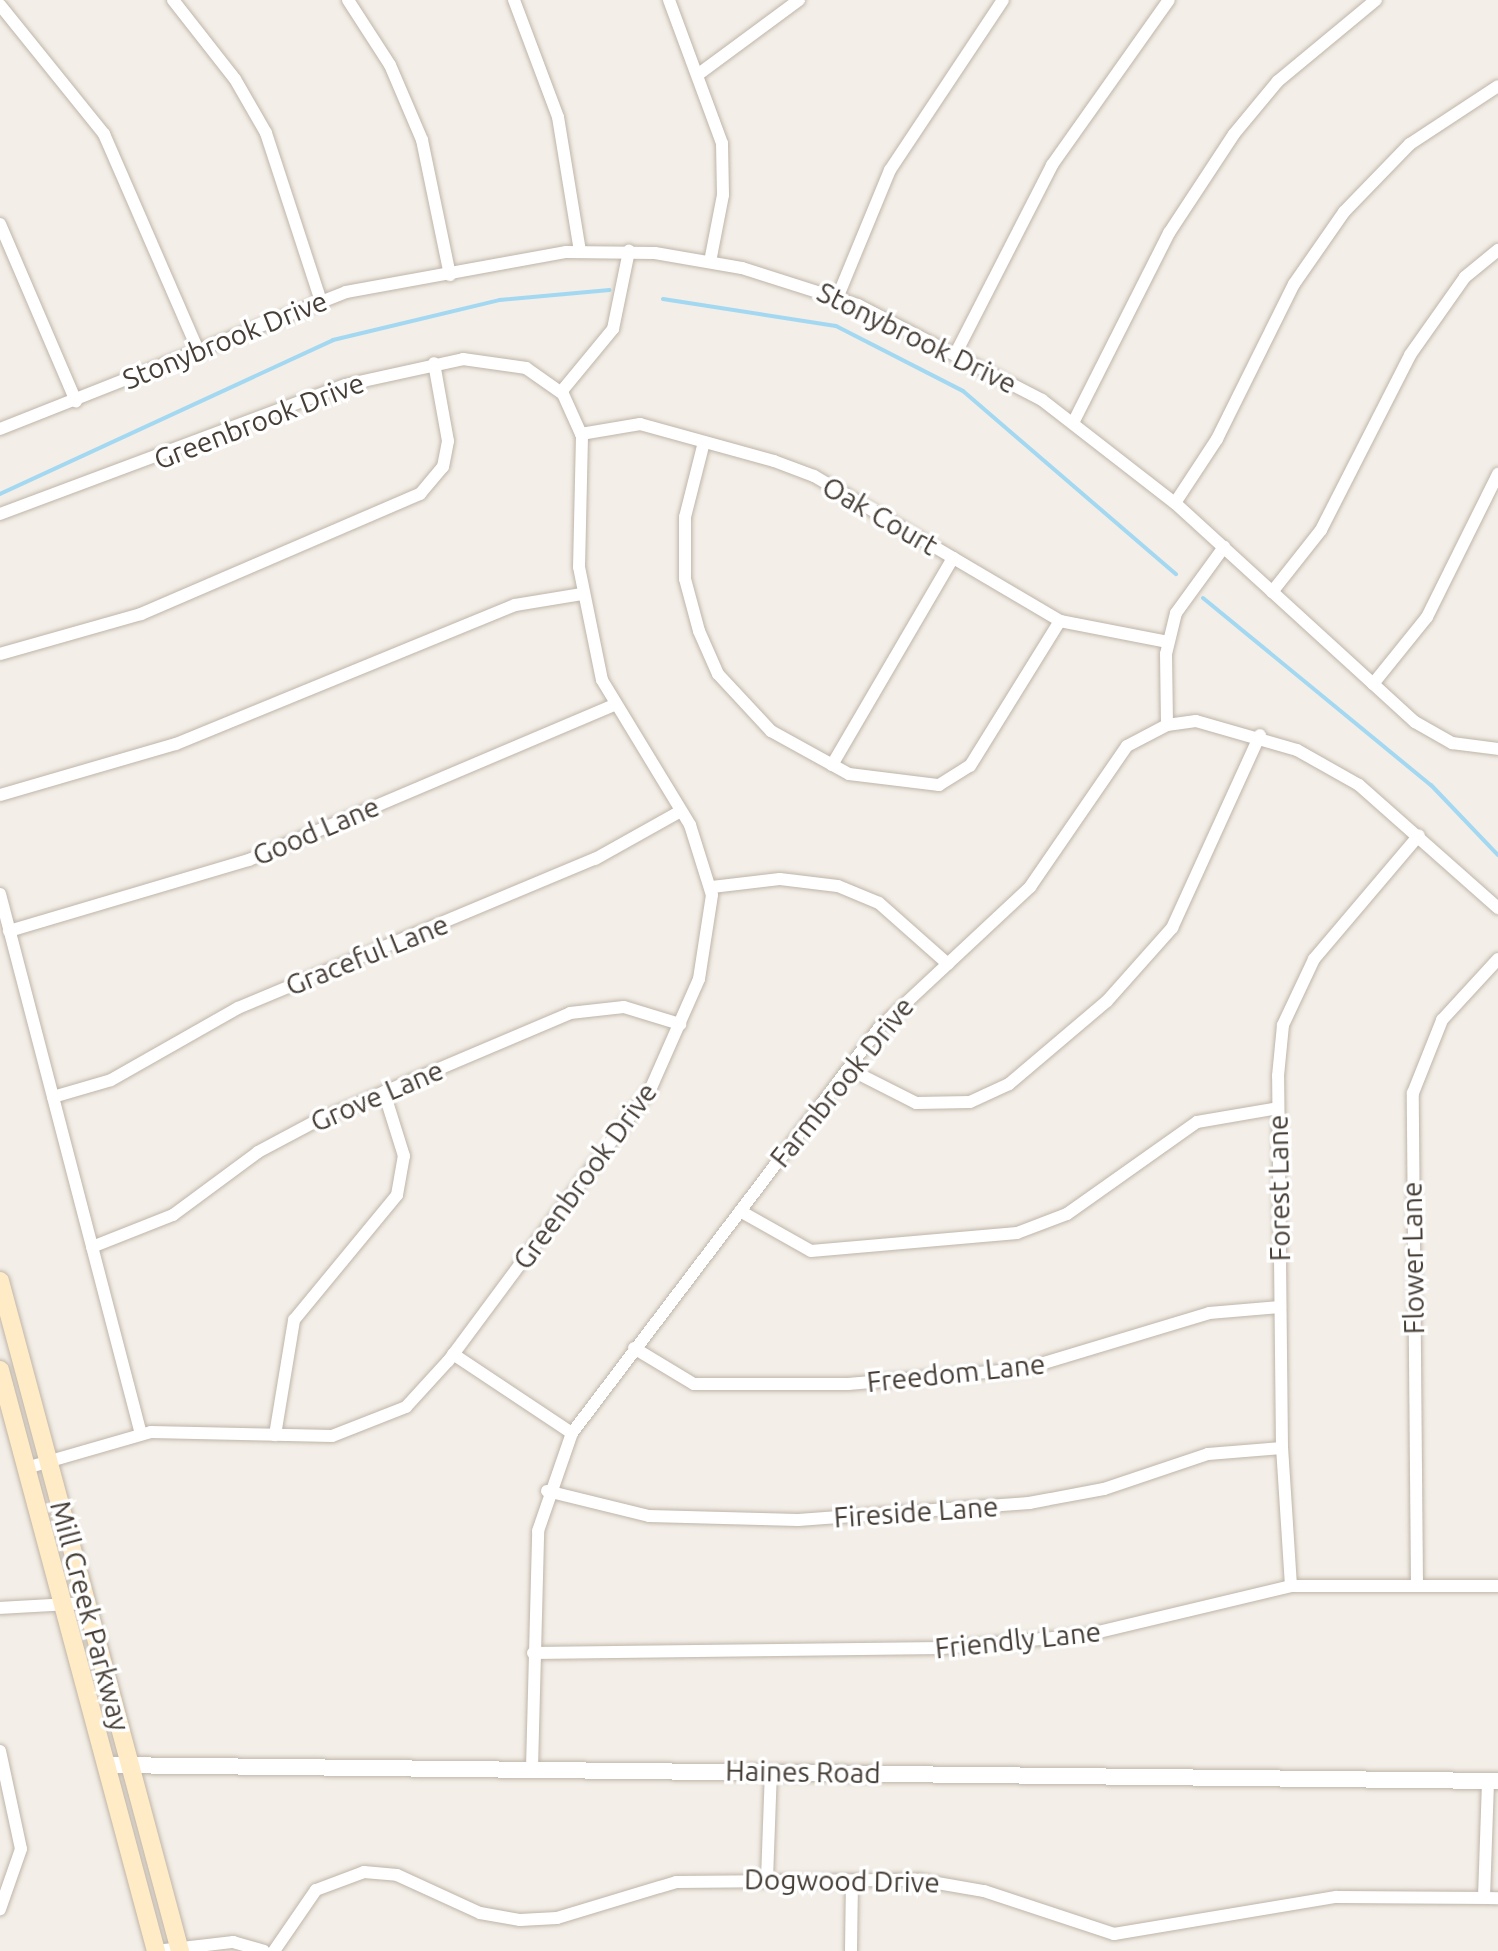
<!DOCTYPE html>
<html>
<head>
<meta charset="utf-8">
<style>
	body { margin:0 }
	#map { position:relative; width:1498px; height:1951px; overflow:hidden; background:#f3eee7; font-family:Ubuntu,sans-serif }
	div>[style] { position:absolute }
	.stream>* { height:4px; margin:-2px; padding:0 2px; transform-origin:2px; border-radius:2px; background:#a2d8f1 }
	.roads { filter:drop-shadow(0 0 2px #bfb5a9) drop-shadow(0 0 2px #bfb5a9) }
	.minor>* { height:12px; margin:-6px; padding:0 6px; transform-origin:6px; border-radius:6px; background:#fff }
	.tertiary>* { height:16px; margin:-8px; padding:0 8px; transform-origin:8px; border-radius:8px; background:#fff }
	.secondary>* { height:18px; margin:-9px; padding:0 9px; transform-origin:9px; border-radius:9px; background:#ffebc5 }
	span { translate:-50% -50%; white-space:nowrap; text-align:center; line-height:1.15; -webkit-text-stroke:7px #fff; paint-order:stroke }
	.street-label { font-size:28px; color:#463e36 }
</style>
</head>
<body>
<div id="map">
	<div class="stream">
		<div style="left:663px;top:299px;width:175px;rotate:8.9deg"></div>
		<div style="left:836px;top:326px;width:143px;rotate:27.1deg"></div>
		<div style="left:963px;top:391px;width:281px;rotate:40.7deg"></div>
		<div style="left:0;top:494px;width:367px;rotate:-24.8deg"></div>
		<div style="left:333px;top:340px;width:172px;rotate:-13.5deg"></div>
		<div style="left:500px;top:300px;width:110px;rotate:-5.2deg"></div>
		<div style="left:1203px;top:598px;width:295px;rotate:39.4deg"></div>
		<div style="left:1431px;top:785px;width:97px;rotate:46.3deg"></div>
	</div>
	<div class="roads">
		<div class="minor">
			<div style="left:173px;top:0;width:100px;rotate:51.9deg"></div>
			<div style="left:235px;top:79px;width:62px;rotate:60.1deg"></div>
			<div style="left:266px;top:133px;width:174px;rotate:71.9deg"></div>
			<div style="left:348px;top:0;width:77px;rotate:57.1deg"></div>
			<div style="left:390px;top:65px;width:82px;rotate:66.9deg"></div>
			<div style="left:422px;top:140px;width:138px;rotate:78.3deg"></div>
			<div style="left:514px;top:0;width:125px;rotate:69.4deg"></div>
			<div style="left:558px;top:117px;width:136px;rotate:80.7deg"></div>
			<div style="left:669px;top:0;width:153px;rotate:69.7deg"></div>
			<div style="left:722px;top:143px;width:52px;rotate:88.9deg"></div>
			<div style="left:723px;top:195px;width:68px;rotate:101deg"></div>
			<div style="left:0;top:5px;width:166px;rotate:51.1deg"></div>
			<div style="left:104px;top:134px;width:233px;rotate:66.5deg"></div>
			<div style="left:700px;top:73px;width:123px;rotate:-36.4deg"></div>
			<div style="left:0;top:224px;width:193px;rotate:66.8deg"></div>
			<div style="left:838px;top:296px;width:136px;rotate:-67.6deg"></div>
			<div style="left:890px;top:170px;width:204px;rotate:-56.4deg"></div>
			<div style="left:957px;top:351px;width:209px;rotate:-62.9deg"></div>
			<div style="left:1052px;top:165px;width:202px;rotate:-54.7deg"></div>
			<div style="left:561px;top:392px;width:82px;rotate:-50.5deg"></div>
			<div style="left:613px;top:329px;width:80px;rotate:-78.4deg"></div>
			<div style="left:1074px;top:421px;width:211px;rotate:-63.2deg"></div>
			<div style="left:1169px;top:233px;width:118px;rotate:-56.7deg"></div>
			<div style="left:1234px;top:134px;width:69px;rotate:-50.3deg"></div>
			<div style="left:1278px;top:81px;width:127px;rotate:-39.6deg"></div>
			<div style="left:0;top:429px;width:372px;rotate:-21.6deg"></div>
			<div style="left:346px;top:292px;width:224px;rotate:-10.3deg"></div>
			<div style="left:566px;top:252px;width:89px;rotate:0.6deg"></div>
			<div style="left:655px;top:253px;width:88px;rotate:9.8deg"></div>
			<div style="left:742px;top:268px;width:122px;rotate:17.7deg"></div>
			<div style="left:858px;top:305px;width:207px;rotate:27.3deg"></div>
			<div style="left:1042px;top:400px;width:168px;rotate:37.8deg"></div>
			<div style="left:1175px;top:503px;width:325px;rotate:42.4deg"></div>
			<div style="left:1415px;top:722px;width:43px;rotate:29.6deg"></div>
			<div style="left:1452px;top:743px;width:46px;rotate:7.4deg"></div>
			<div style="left:581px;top:434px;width:60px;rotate:-9.6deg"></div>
			<div style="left:640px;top:424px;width:139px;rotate:15.4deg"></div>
			<div style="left:774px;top:461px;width:43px;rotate:20.6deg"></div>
			<div style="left:814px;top:476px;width:286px;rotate:30.5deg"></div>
			<div style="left:1060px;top:621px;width:110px;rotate:11deg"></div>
			<div style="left:704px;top:442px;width:77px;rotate:104.2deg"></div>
			<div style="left:685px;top:517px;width:62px;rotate:90deg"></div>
			<div style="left:685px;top:579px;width:54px;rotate:74.9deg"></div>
			<div style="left:699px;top:631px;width:47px;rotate:66.2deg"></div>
			<div style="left:718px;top:674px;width:78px;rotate:47.1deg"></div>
			<div style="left:771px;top:731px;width:89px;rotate:28.9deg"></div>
			<div style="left:849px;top:774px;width:91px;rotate:7deg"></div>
			<div style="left:939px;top:785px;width:36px;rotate:-32deg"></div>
			<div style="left:970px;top:766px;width:171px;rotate:-58.2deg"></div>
			<div style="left:1175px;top:503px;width:77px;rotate:-56.7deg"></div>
			<div style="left:1217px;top:439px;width:173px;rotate:-63.6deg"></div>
			<div style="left:1294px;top:284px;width:88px;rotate:-55.2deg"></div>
			<div style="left:1344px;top:212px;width:95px;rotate:-45.9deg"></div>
			<div style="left:1410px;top:144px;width:105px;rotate:-33.4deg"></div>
			<div style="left:0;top:514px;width:368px;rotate:-20.5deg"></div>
			<div style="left:345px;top:385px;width:121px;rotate:-12.4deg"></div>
			<div style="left:463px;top:359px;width:64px;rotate:8.1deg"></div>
			<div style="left:526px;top:368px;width:45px;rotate:35.1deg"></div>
			<div style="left:563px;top:394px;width:46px;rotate:65.7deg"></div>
			<div style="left:582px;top:436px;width:131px;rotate:91.3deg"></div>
			<div style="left:579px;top:567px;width:115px;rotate:78.5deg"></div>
			<div style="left:602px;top:680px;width:170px;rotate:58.7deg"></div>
			<div style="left:690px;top:825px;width:73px;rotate:72.6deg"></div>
			<div style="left:712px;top:895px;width:85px;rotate:98.8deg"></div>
			<div style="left:699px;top:979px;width:119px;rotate:113.8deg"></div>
			<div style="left:651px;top:1088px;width:340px;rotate:126.6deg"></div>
			<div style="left:448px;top:1361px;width:62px;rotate:132.4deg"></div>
			<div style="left:406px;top:1407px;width:79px;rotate:158.6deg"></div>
			<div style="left:332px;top:1436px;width:181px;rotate:-178.7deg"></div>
			<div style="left:151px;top:1432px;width:130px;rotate:163.9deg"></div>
			<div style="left:1272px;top:592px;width:79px;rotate:-51.7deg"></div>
			<div style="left:1321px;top:530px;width:196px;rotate:-63deg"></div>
			<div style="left:1410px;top:355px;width:95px;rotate:-54.8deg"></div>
			<div style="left:1465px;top:277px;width:43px;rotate:-39.3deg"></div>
			<div style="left:0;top:654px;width:147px;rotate:-15.8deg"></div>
			<div style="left:141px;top:614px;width:304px;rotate:-23.3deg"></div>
			<div style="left:420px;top:494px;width:35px;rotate:-50deg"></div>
			<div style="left:443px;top:467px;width:26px;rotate:-79deg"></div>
			<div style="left:448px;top:441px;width:79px;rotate:-100.2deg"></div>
			<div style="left:1373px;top:684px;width:86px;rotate:-51.1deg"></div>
			<div style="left:1427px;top:617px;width:160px;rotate:-63.6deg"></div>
			<div style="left:1167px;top:725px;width:71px;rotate:-90.8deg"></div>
			<div style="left:1166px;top:654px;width:42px;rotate:-76.3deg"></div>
			<div style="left:1176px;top:613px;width:82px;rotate:-54deg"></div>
			<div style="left:832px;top:765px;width:240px;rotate:-59.7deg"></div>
			<div style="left:0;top:795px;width:183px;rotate:-16.2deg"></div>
			<div style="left:176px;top:744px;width:366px;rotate:-22.3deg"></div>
			<div style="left:515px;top:605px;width:68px;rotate:-9.3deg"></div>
			<div style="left:712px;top:887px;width:68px;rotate:-6.7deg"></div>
			<div style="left:780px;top:879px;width:58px;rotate:6.9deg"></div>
			<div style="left:838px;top:886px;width:44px;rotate:22.5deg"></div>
			<div style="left:879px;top:903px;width:92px;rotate:41.5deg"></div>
			<div style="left:0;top:894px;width:558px;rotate:75.37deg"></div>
			<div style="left:9px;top:931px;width:250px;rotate:-16.5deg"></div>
			<div style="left:249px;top:860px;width:397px;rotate:-23deg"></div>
			<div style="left:849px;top:1069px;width:75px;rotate:26.9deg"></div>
			<div style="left:916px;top:1103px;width:54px;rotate:-1.1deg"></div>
			<div style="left:970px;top:1102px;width:43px;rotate:-24.8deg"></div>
			<div style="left:1009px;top:1084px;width:128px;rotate:-40.3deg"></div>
			<div style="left:1107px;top:1001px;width:98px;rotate:-48.3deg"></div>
			<div style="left:1172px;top:928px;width:212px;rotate:-65.5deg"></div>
			<div style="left:53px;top:1097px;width:60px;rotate:-16.3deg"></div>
			<div style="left:111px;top:1080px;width:146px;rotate:-29.6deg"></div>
			<div style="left:238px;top:1008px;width:387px;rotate:-22.7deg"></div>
			<div style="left:595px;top:859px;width:98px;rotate:-29.2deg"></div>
			<div style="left:740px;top:1211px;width:81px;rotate:29.4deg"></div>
			<div style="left:811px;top:1251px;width:207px;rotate:-5deg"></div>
			<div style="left:1017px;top:1233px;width:53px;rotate:-20.8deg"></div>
			<div style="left:1067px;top:1214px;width:159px;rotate:-35.3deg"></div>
			<div style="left:1197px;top:1122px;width:82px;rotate:-9.8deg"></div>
			<div style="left:92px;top:1247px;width:87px;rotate:-21.6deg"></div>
			<div style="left:173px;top:1215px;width:106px;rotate:-36.5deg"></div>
			<div style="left:258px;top:1152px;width:66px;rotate:-28.1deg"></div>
			<div style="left:316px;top:1121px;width:276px;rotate:-23deg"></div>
			<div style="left:570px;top:1013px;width:54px;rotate:-6.3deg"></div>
			<div style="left:624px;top:1007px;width:59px;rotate:16.9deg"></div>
			<div style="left:634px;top:1348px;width:70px;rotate:31deg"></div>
			<div style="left:694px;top:1384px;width:154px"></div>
			<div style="left:848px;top:1384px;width:177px;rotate:-4.9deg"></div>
			<div style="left:1024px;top:1369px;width:193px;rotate:-16.8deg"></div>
			<div style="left:1209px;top:1313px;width:71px;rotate:-4.8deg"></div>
			<div style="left:453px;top:1354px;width:143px;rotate:33.6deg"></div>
			<div style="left:275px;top:1435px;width:117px;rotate:-80.6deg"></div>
			<div style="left:294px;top:1320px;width:162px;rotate:-50.5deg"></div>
			<div style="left:397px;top:1195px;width:40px;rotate:-80deg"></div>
			<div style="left:404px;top:1156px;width:67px;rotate:-107.4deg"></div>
			<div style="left:547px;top:1491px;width:105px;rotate:13.8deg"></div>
			<div style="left:649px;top:1516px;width:149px;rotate:1.5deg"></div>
			<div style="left:798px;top:1520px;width:232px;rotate:-4.2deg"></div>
			<div style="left:1029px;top:1503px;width:76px;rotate:-10.6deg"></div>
			<div style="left:1104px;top:1489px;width:110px;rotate:-18.6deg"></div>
			<div style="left:1208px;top:1454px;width:74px;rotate:-4.6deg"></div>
			<div style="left:1417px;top:1585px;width:492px;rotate:-90.5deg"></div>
			<div style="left:1413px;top:1093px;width:79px;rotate:-68.3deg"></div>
			<div style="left:1442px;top:1020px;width:83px;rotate:-47.4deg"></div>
			<div style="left:1291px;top:1586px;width:138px;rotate:-93.7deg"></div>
			<div style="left:1282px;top:1448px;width:372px;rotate:-90.6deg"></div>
			<div style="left:1278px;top:1076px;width:51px;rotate:-84.4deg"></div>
			<div style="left:1283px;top:1025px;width:73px;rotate:-64.8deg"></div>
			<div style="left:1314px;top:959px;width:162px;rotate:-49.7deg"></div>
			<div style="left:0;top:1608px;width:86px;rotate:-3.3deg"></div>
			<div style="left:533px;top:1653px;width:409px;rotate:-0.7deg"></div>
			<div style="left:942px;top:1648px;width:145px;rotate:-5.2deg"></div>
			<div style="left:1086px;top:1635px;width:211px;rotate:-13.4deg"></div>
			<div style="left:1291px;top:1586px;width:207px"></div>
			<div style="left:0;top:1751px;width:100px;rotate:77.9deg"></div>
			<div style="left:21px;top:1849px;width:64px;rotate:109.3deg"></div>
			<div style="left:532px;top:1768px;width:237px;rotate:-88.5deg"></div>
			<div style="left:538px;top:1531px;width:104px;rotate:-70.9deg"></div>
			<div style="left:572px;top:1433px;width:508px;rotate:-52.84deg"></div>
			<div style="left:879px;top:1028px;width:207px;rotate:-43deg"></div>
			<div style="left:1030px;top:887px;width:171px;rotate:-55.5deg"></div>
			<div style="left:1127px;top:746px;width:45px;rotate:-27.7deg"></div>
			<div style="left:1167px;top:725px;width:29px;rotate:-8deg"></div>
			<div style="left:1196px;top:721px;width:105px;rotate:16deg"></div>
			<div style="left:1297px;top:750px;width:71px;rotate:29.4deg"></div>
			<div style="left:1359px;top:785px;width:186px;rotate:41.5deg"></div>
			<div style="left:767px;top:1879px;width:107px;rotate:-87.9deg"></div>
			<div style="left:1484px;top:1897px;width:116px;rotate:-88deg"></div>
			<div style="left:156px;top:1951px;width:78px;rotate:-6.7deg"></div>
			<div style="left:233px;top:1942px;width:32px;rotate:16deg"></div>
			<div style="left:274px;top:1951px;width:74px;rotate:-55.5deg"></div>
			<div style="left:316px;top:1890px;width:51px;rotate:-20.6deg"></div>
			<div style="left:364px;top:1872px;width:33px;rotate:5deg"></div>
			<div style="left:397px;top:1875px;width:91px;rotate:24.6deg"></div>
			<div style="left:480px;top:1913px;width:41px;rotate:9.9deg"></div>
			<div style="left:520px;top:1920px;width:37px;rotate:-3deg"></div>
			<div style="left:557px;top:1918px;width:124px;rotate:-16.8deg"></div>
			<div style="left:676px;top:1882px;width:244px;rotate:-0.5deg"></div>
			<div style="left:920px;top:1880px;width:65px;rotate:9.8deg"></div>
			<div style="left:984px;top:1891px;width:137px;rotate:18.3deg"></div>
			<div style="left:1114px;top:1934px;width:225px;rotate:-9.5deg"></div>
			<div style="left:1336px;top:1897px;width:162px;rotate:0.4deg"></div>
			<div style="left:851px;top:1951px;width:70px;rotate:-89.2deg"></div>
		</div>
		<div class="tertiary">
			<div style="left:107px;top:1765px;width:1391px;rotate:0.66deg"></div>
		</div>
		<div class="secondary">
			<div style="left:0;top:1281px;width:694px;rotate:74.96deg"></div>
			<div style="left:0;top:1370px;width:602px;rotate:74.97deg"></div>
		</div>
	</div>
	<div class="street-label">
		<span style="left:917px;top:338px;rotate:26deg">Stonybrook Drive</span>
		<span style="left:225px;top:340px;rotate:-22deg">Stonybrook Drive</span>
		<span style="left:259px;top:421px;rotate:-21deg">Greenbrook Drive</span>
		<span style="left:880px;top:516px;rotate:30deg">Oak Court</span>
		<span style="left:316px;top:831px;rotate:-23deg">Good Lane</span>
		<span style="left:367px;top:955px;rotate:-22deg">Graceful Lane</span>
		<span style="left:842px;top:1082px;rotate:-51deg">Farmbrook Drive</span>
		<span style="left:377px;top:1096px;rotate:-23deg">Grove Lane</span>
		<span style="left:585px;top:1176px;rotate:-54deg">Greenbrook Drive</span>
		<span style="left:1279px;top:1188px;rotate:-91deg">Forest Lane</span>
		<span style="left:1413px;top:1258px;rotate:-91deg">Flower Lane</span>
		<span style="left:956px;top:1373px;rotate:-6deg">Freedom Lane</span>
		<span style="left:916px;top:1512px;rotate:-4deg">Fireside Lane</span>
		<span style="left:90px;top:1616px;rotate:75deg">Mill Creek Parkway</span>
		<span style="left:1018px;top:1640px;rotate:-6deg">Friendly Lane</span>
		<span style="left:803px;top:1772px;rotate:1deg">Haines Road</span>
		<span style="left:842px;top:1881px;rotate:1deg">Dogwood Drive</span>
	</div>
</div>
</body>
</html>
